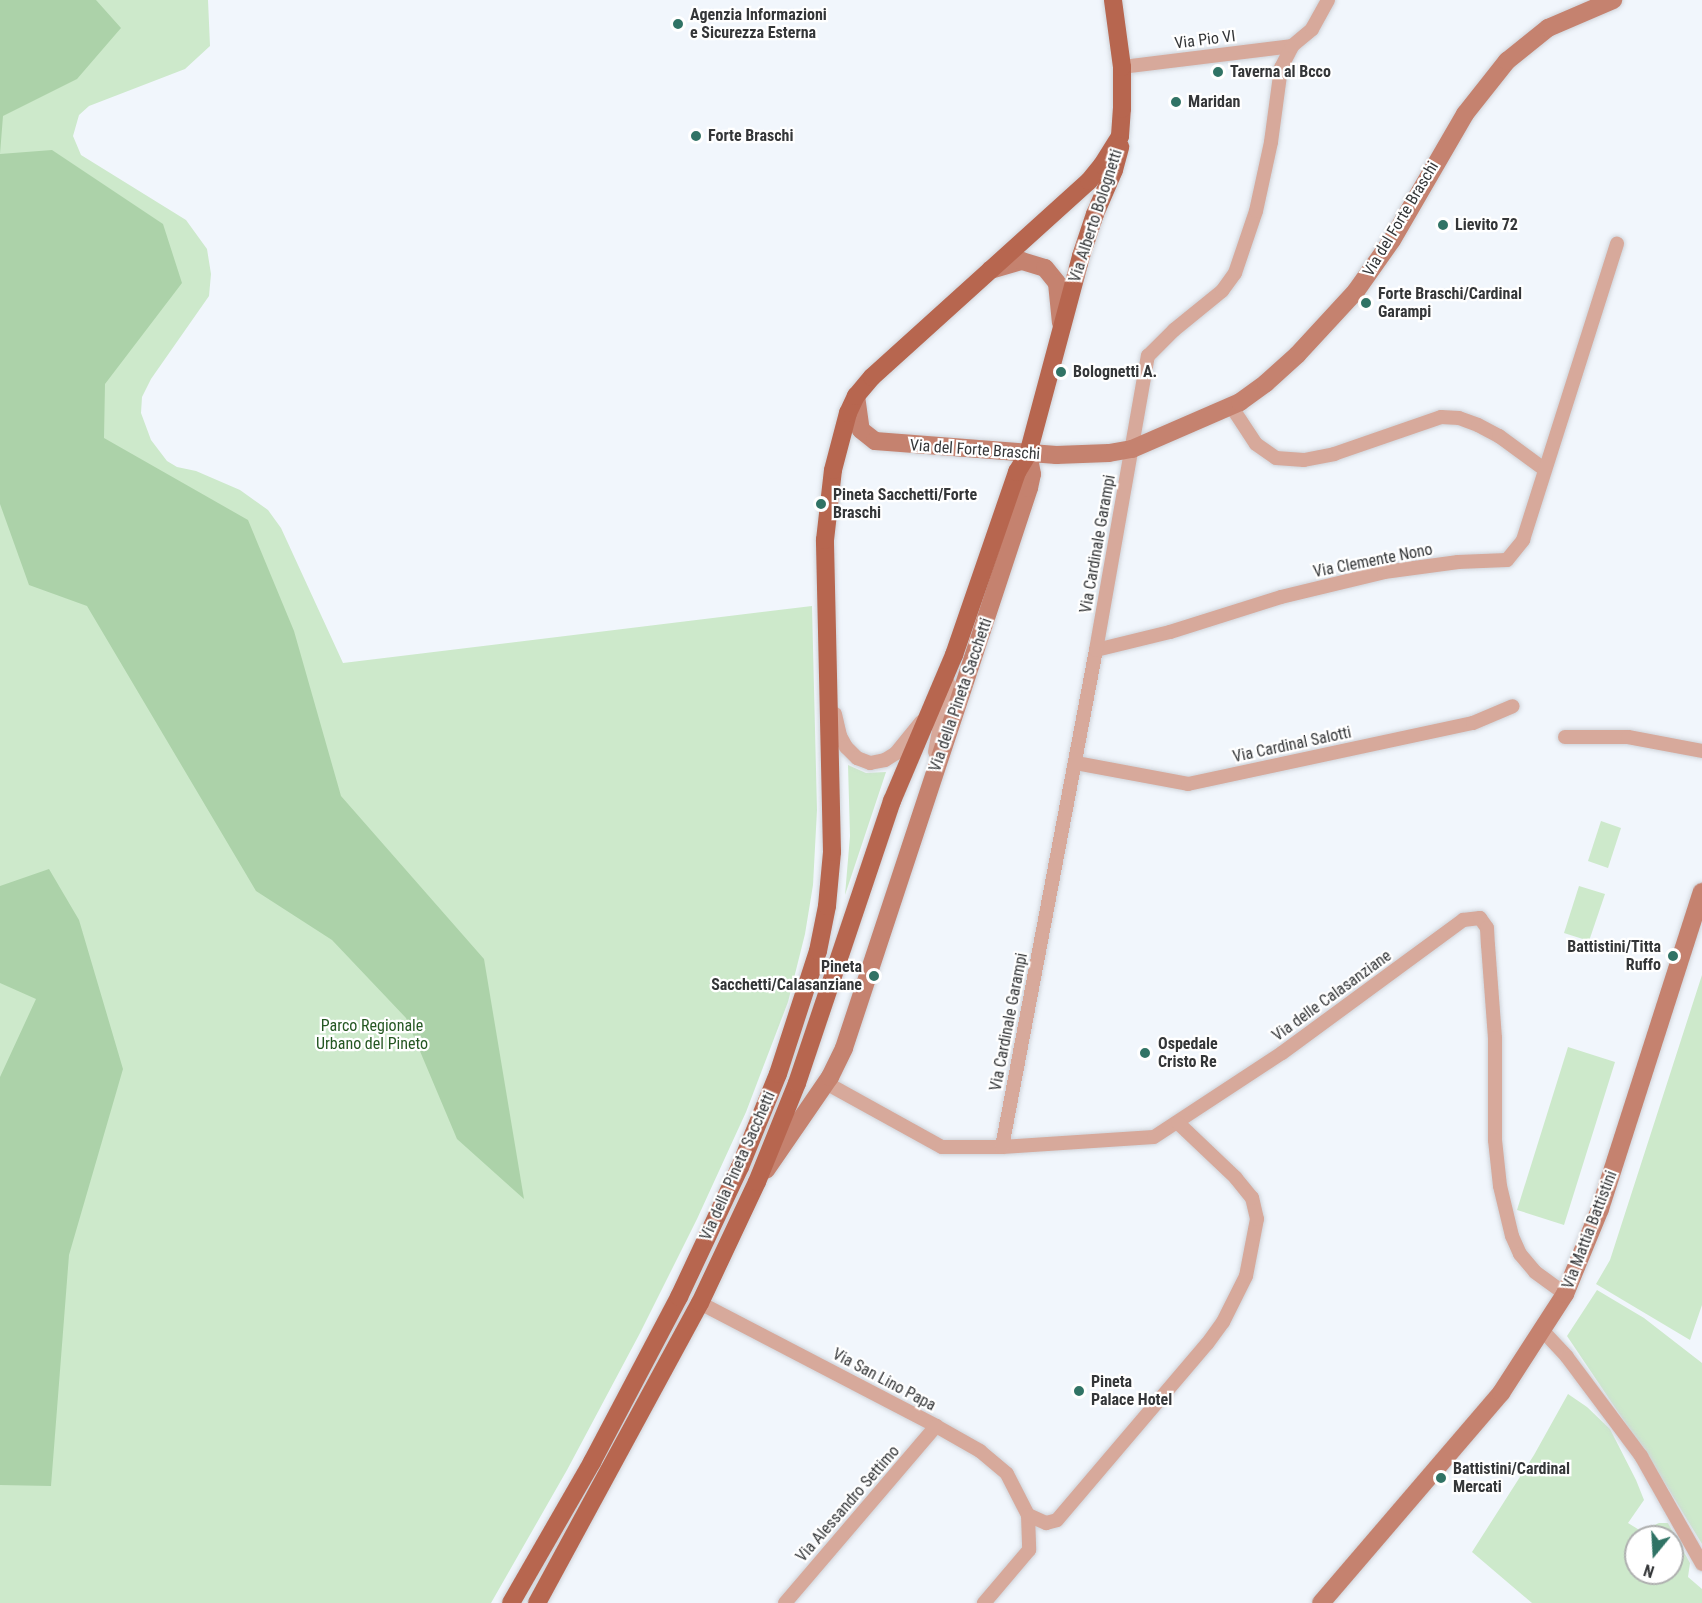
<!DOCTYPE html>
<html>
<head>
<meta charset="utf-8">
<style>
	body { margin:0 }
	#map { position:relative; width:1702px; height:1603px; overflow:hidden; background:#f1f6fc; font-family:"Roboto Condensed",sans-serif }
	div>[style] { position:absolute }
	.green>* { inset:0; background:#cde9cb }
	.forest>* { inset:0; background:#acd2a9 }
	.roads { filter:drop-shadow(0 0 2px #cfd3d9) drop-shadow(0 0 2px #cfd3d9) }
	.street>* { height:14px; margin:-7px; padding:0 7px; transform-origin:7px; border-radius:7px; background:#d7a99b }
	.secondary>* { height:18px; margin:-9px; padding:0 9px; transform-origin:9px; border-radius:9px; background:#c5826f }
	.primary>* { height:18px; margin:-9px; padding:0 9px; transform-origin:9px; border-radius:9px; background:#b7664f }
	.dots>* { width:16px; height:16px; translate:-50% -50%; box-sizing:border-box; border:3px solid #fff; border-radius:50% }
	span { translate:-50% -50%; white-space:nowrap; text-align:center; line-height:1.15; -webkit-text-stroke:4.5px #fff; paint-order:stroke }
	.poi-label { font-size:16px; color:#343638; font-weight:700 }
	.left { translate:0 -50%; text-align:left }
	.right { translate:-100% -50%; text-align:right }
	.street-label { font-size:16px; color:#343638 }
	.park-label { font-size:16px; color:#245722 }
	.north { position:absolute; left:1624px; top:1525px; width:60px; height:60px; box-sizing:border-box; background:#fff; border:2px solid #aeafaf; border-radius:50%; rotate:198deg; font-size:16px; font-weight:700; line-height:24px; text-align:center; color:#343638 }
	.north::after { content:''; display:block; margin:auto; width:21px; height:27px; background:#307365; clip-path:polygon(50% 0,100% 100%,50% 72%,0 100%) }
</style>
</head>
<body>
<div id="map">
	<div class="green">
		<div style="clip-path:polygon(0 0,208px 0,210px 46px,185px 69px,89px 106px,79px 115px,73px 136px,81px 155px,186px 220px,207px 249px,211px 274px,209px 296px,151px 379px,142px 397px,141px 413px,151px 440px,167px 461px,177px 467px,196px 471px,240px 490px,268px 510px,281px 528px,343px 663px,812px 606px,817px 810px,813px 885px,805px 934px,788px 1002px,746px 1112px,697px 1219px,640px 1333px,567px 1470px,491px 1603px,0 1603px)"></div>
		<div style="clip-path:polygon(848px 765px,866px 773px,886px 772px,845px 895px,850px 836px)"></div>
		<div style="clip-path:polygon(1601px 821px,1621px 828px,1608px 868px,1588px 861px)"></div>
		<div style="clip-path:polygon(1579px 886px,1605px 894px,1589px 941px,1564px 933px)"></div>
		<div style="clip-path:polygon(1702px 975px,1702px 1305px,1690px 1340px,1596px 1284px,1610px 1260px)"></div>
		<div style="clip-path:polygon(1568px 1047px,1615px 1062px,1564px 1225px,1517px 1210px)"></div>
		<div style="clip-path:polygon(1597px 1290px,1644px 1318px,1702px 1363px,1702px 1544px,1655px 1467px,1567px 1336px)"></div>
		<div style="clip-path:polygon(evenodd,1568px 1394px,1587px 1407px,1610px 1429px,1636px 1480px,1644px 1500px,1628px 1523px,1641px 1531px,1659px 1523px,1668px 1523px,1690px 1563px,1688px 1577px,1702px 1589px,1702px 1603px,1532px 1603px,1472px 1552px,1534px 1455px,1568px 1394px,1636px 1537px,1672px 1537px,1672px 1573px,1636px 1573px,1636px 1537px)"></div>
	</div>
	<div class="forest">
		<div style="clip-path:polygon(0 0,96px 0,121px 28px,77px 79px,3px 116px,0 154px,52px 150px,163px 224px,182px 283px,105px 384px,104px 438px,248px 520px,294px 631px,341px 796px,484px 959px,524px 1199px,457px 1139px,406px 1018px,332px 940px,256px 891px,87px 606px,29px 585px,0 504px)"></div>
		<div style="clip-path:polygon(49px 869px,79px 920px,123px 1069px,69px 1255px,51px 1486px,0 1485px,0 1077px,36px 999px,0 983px,0 886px)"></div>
	</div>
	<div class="roads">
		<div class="street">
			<div style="left:1122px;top:67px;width:171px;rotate:-7deg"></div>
			<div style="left:1231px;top:406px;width:45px;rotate:56.7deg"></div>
			<div style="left:1256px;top:444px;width:24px;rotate:35deg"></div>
			<div style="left:1276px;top:458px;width:28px;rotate:4deg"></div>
			<div style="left:1304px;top:460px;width:31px;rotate:-11deg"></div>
			<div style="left:1334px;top:454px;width:113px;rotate:-19.1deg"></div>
			<div style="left:1441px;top:417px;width:18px;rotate:3deg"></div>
			<div style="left:1459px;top:418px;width:20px;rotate:20deg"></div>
			<div style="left:1478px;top:425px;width:24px;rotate:28deg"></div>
			<div style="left:1499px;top:436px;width:56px;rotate:36.3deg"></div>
			<div style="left:1096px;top:650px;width:76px;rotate:-13.7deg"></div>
			<div style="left:1170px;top:632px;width:116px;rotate:-17.5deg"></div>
			<div style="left:1281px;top:597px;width:106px;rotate:-13.6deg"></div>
			<div style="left:1384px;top:572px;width:75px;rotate:-7.7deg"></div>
			<div style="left:1458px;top:562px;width:49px;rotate:-2.3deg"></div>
			<div style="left:1507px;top:560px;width:26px;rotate:-51deg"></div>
			<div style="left:1523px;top:540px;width:311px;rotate:-72.4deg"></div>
			<div style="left:835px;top:714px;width:23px;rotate:77deg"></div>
			<div style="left:840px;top:736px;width:13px;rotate:61deg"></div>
			<div style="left:846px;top:747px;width:16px;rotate:45deg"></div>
			<div style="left:857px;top:758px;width:14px;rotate:21deg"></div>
			<div style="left:870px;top:763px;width:15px;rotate:-11deg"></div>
			<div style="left:885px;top:760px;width:13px;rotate:-32deg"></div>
			<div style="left:896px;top:753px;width:40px;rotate:-51deg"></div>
			<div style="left:1565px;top:737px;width:63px"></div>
			<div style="left:1628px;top:737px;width:75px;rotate:10.7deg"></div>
			<div style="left:935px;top:752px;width:70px;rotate:-79.3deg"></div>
			<div style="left:1076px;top:763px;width:114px;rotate:10.6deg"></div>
			<div style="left:1188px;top:784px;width:291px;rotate:-12.1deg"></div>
			<div style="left:1473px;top:723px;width:43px;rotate:-23deg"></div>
			<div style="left:826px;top:1083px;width:132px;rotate:28.9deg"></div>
			<div style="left:942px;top:1147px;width:60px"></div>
			<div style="left:1002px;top:1147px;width:152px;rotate:-3.8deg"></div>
			<div style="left:1154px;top:1137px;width:153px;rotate:-33.3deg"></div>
			<div style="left:1282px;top:1053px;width:225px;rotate:-36.3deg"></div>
			<div style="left:1463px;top:920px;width:17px;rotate:-7deg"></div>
			<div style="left:1480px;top:918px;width:12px;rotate:55deg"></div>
			<div style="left:1487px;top:928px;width:17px;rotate:87deg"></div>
			<div style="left:1488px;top:945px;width:93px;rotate:85.7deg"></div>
			<div style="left:1495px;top:1038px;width:102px;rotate:90deg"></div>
			<div style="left:1495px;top:1140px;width:46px;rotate:83.8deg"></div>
			<div style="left:1500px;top:1186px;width:51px;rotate:76.5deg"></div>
			<div style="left:1512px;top:1236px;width:20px;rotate:66deg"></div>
			<div style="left:1520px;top:1254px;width:23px;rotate:50deg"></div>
			<div style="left:1535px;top:1272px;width:37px;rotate:36deg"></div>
			<div style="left:1002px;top:1147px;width:506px;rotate:-79.29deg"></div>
			<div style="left:1096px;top:650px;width:299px;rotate:-80deg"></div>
			<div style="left:1148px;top:356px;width:37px;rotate:-45deg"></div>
			<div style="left:1174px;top:330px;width:62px;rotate:-39.1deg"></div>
			<div style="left:1222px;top:291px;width:22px;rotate:-54deg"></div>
			<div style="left:1235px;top:273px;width:65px;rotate:-71.3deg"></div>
			<div style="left:1256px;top:211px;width:71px;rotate:-77.7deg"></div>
			<div style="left:1271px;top:142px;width:75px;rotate:-82.3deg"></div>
			<div style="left:1281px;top:68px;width:25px;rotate:-63deg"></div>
			<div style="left:1292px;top:46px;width:26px;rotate:-40deg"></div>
			<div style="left:1312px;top:29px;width:33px;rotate:-61deg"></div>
			<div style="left:700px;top:1303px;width:266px;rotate:27.5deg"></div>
			<div style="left:936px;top:1426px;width:51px;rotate:29.6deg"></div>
			<div style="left:980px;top:1451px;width:35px;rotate:40deg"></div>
			<div style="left:1007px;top:1474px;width:46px;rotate:62.9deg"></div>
			<div style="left:1028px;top:1515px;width:35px;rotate:88deg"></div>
			<div style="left:1029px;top:1550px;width:70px;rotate:130.3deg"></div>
			<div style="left:1543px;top:1331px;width:35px;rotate:47deg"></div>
			<div style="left:1567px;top:1357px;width:124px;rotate:53.2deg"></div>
			<div style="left:1641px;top:1456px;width:124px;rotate:60.5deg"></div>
			<div style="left:1028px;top:1515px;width:20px;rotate:24deg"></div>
			<div style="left:1046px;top:1523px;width:11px;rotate:-15deg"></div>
			<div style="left:1057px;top:1520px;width:231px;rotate:-49.6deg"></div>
			<div style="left:1207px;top:1344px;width:27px;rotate:-54deg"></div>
			<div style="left:1223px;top:1322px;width:51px;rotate:-63.4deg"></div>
			<div style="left:1246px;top:1276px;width:58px;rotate:-79.1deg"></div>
			<div style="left:1257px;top:1219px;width:22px;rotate:-103deg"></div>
			<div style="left:1252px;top:1198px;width:26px;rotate:-129deg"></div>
			<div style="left:1236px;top:1178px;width:80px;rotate:-136.5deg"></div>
			<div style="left:785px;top:1603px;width:233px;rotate:-49.5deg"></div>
		</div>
		<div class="secondary">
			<div style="left:990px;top:270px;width:33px;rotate:-16deg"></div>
			<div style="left:1022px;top:261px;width:24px;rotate:17deg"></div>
			<div style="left:1045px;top:268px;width:19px;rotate:51deg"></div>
			<div style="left:1057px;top:283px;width:40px;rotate:84.3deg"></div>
			<div style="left:856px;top:396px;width:34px;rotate:82deg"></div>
			<div style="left:861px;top:430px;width:18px;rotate:38deg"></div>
			<div style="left:875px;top:441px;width:182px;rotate:4.4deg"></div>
			<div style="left:1056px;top:455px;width:53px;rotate:-2.2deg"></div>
			<div style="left:1109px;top:453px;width:23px;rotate:-10deg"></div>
			<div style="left:1132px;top:449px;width:118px;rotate:-23.5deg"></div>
			<div style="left:1240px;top:402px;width:32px;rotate:-36deg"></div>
			<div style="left:1266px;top:383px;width:42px;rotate:-42.1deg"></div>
			<div style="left:1297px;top:355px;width:87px;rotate:-47.3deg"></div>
			<div style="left:1356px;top:291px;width:62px;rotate:-54.8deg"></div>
			<div style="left:1392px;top:240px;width:146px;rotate:-59.9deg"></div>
			<div style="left:1465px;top:114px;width:68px;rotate:-51.6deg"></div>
			<div style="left:1507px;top:61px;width:53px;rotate:-38.8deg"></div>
			<div style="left:1548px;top:28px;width:71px;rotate:-23.3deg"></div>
			<div style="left:766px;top:1170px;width:113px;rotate:-55.5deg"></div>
			<div style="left:830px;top:1077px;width:32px;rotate:-64deg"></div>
			<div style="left:844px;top:1048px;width:590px;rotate:-71.72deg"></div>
			<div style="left:1029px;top:488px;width:14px;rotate:-78deg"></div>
			<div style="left:1032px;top:474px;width:20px;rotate:-101deg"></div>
			<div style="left:1321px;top:1603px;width:277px;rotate:-49.4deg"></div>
			<div style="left:1501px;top:1393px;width:118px;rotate:-57.1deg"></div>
			<div style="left:1565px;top:1294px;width:92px;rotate:-67.6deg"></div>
			<div style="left:1600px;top:1209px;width:333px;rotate:-72.2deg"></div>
		</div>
		<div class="primary">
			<div style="left:511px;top:1603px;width:163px;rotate:-60.1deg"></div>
			<div style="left:592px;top:1462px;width:187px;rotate:-62.2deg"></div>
			<div style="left:679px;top:1297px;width:144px;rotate:-64.9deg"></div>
			<div style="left:740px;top:1167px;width:100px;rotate:-67.8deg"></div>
			<div style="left:778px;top:1074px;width:129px;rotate:-72deg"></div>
			<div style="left:818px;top:951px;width:46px;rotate:-78.7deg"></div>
			<div style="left:827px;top:906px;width:54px;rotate:-84.7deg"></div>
			<div style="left:832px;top:852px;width:312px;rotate:-91.3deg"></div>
			<div style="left:825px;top:540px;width:70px;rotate:-83.5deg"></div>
			<div style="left:833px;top:470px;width:59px;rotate:-75.3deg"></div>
			<div style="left:848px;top:413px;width:19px;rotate:-65deg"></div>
			<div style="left:856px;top:396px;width:25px;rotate:-50deg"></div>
			<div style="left:872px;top:377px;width:292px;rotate:-42.1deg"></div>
			<div style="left:1089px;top:181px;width:21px;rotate:-51deg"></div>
			<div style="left:1102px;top:165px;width:34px;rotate:-58deg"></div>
			<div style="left:1120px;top:136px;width:27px;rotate:-86deg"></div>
			<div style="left:1122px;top:109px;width:42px;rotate:-90deg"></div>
			<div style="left:1122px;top:67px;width:68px;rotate:-97.7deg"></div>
			<div style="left:537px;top:1603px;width:341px;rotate:-61.5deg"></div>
			<div style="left:700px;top:1303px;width:134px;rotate:-64.8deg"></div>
			<div style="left:757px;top:1182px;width:107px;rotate:-68deg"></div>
			<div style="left:797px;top:1083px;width:298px;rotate:-71.4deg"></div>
			<div style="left:892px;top:801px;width:159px;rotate:-67deg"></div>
			<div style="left:954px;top:655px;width:194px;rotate:-71deg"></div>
			<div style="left:1017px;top:472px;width:21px;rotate:-59deg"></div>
			<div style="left:1028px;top:454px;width:205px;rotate:-75deg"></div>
			<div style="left:1081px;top:256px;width:44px;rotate:-71.6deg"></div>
			<div style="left:1095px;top:214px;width:48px;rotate:-66.6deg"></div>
			<div style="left:1114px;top:170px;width:24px;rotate:-75deg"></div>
		</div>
	</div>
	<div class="dots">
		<div style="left:678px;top:24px;background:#307365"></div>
		<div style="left:1218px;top:72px;background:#307365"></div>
		<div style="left:1176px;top:102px;background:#307365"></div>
		<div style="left:696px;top:136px;background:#307365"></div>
		<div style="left:1443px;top:225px;background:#307365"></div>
		<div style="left:1366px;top:303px;background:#307365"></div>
		<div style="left:1061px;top:372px;background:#307365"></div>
		<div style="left:821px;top:504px;background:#307365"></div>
		<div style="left:1673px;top:956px;background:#307365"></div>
		<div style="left:874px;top:976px;background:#307365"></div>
		<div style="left:1145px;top:1053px;background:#307365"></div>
		<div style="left:1079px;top:1391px;background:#307365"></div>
		<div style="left:1441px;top:1478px;background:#307365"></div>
	</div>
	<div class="poi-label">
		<span class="left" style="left:690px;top:24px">Agenzia Informazioni<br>e Sicurezza Esterna</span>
		<span class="left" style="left:1230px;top:72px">Taverna al Bcco</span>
		<span class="left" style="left:1188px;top:102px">Maridan</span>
		<span class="left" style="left:708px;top:136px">Forte Braschi</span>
		<span class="left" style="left:1455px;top:225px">Lievito 72</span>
		<span class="left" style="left:1378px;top:303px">Forte Braschi/Cardinal<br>Garampi</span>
		<span class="left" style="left:1073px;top:372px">Bolognetti A.</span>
		<span class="left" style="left:833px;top:504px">Pineta Sacchetti/Forte<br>Braschi</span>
		<span class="right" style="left:1661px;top:956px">Battistini/Titta<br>Ruffo</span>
		<span class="right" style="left:862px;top:976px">Pineta<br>Sacchetti/Calasanziane</span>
		<span class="left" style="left:1158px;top:1053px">Ospedale<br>Cristo Re</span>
		<span class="left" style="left:1091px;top:1391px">Pineta<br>Palace Hotel</span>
		<span class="left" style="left:1453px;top:1478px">Battistini/Cardinal<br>Mercati</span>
	</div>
	<div class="street-label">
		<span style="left:1205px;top:40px;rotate:-7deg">Via Pio VI</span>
		<span style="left:1096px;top:216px;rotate:-72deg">Via Alberto Bolognetti</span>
		<span style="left:1401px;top:219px;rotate:-59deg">Via del Forte Braschi</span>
		<span style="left:975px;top:450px;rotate:4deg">Via del Forte Braschi</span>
		<span style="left:1098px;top:544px;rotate:-80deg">Via Cardinale Garampi</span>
		<span style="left:1373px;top:561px;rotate:-11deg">Via Clemente Nono</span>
		<span style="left:961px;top:695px;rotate:-71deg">Via della Pineta Sacchetti</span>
		<span style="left:1292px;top:745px;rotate:-12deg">Via Cardinal Salotti</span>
		<span style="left:1332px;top:996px;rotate:-36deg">Via delle Calasanziane</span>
		<span style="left:1009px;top:1022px;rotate:-79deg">Via Cardinale Garampi</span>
		<span style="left:738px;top:1166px;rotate:-66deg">Via della Pineta Sacchetti</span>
		<span style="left:1590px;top:1230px;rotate:-69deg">Via Mattia Battistini</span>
		<span style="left:884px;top:1380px;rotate:28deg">Via San Lino Papa</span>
		<span style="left:848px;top:1504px;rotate:-49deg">Via Alessandro Settimo</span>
	</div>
	<div class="park-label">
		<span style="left:372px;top:1035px">Parco Regionale<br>Urbano del Pineto</span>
	</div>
	<div class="north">N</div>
</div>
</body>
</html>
